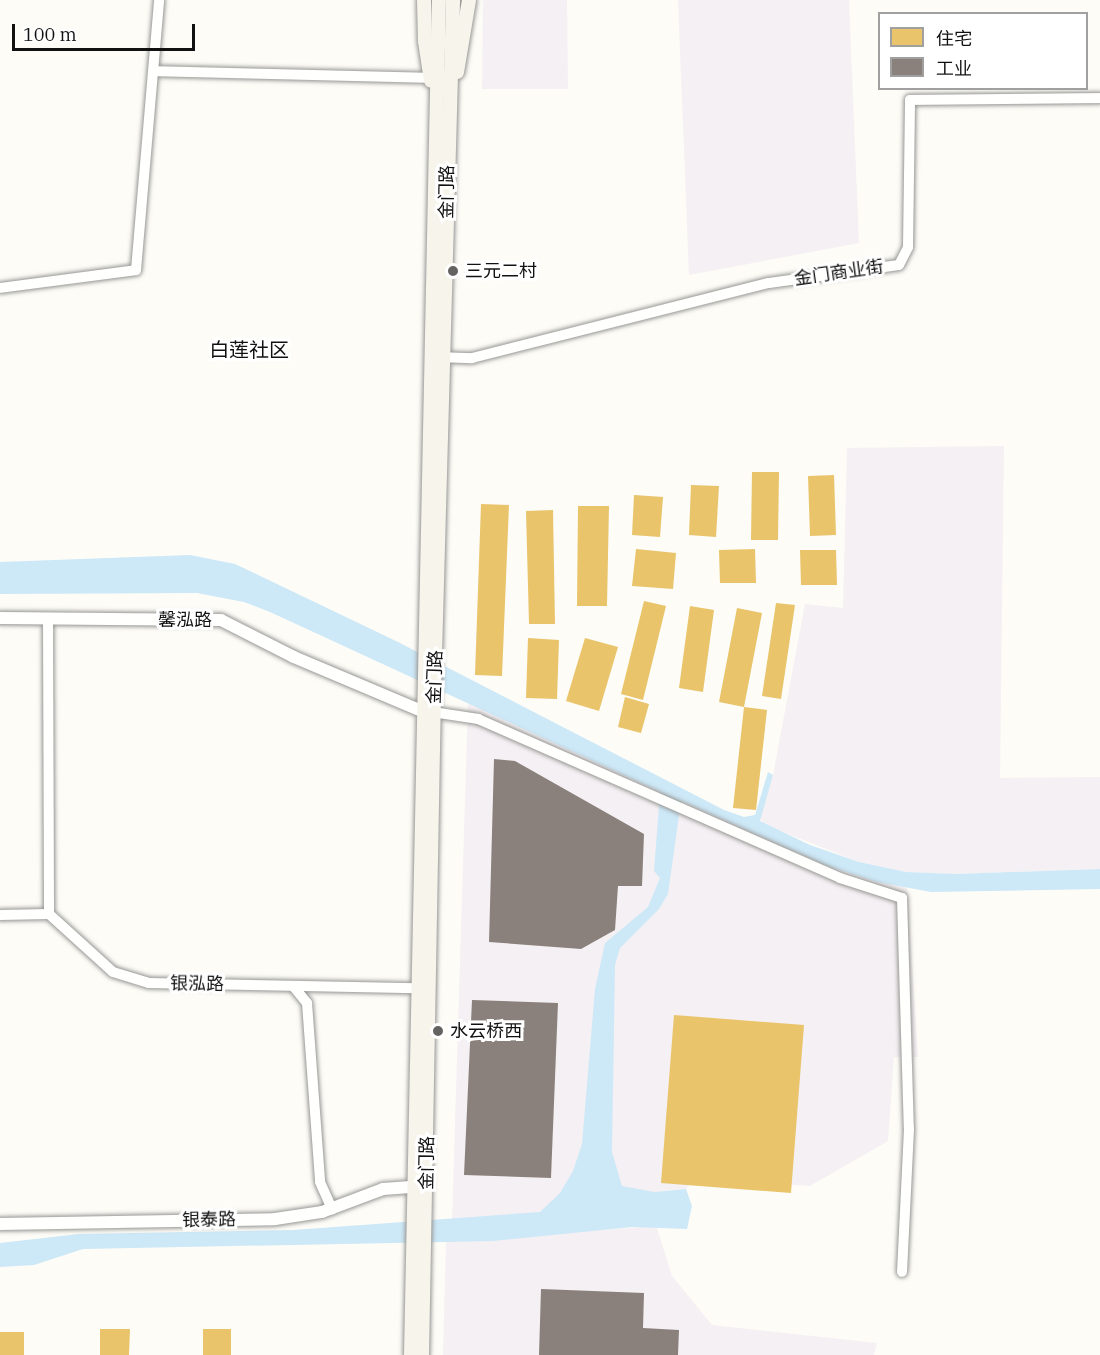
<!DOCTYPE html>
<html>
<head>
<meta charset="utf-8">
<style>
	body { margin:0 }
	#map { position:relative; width:1100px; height:1355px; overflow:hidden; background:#fdfcf7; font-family:"IBM Plex Serif","Noto Sans SC",serif }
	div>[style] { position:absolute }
	.industrial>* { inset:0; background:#f5f0f3 }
	.water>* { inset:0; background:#cde8f7 }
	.homes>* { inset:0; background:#e9c46a }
	.industry>* { inset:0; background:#8a817c }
	.roads { filter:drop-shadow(0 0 2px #979795) drop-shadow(0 0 2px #979795) }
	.minor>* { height:10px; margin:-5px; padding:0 5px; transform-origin:5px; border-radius:5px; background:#fffffe }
	.tertiary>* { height:12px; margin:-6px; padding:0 6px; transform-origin:6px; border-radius:6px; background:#fffffe }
	.secondary>* { height:14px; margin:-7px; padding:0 7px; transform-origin:7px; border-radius:7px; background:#f6f4eb }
	.dots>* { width:16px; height:16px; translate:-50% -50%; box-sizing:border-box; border:3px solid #fff; border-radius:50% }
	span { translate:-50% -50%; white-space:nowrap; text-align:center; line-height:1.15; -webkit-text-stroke:6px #fff; paint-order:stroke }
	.street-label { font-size:18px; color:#111 }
	.poi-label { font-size:18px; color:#111 }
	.left { translate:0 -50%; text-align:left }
	.neighbourhood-label { font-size:20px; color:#111 }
	.legend { position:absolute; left:878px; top:12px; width:210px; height:78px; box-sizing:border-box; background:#fff; border:2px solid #a0a0a0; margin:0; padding:8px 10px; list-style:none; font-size:18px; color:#111 }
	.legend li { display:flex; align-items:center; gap:12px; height:30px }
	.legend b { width:30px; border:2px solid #a0a0a0 }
	.scale { position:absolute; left:12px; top:24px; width:183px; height:27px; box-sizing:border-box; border:3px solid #111; border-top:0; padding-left:8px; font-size:18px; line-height:21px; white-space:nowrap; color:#111; -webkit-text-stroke:4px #fff; paint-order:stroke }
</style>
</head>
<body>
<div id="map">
	<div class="industrial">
		<div style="clip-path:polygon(483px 0,567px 0,568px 89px,482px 89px)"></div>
		<div style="clip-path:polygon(678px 0,849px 0,859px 243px,689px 275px)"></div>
		<div style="clip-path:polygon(1004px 446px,1000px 778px,1100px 777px,1100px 869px,956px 874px,906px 872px,859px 862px,763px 824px,760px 817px,773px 775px,805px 604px,843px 608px,847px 448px)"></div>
		<div style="clip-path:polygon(468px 703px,827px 866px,907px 888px,918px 1057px,894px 1057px,888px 1141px,810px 1186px,693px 1178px,686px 1189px,659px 1191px,657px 1228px,672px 1276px,712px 1325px,877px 1343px,874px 1355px,443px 1355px,446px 1241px,642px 1227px,633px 1190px,525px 1215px,452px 1220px)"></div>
	</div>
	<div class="water">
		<div style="clip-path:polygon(190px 555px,235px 564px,398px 642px,724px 810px,744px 817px,755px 815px,768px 772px,773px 775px,760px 821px,810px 845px,859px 862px,906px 872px,956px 874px,1100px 869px,1100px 889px,931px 892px,877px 882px,827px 866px,681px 801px,668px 894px,659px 909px,620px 948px,615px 965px,612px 1152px,622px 1186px,654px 1192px,686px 1189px,692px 1206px,687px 1229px,632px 1227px,493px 1241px,83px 1249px,34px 1265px,0 1267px,0 1243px,79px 1234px,293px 1230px,540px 1212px,560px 1193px,573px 1171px,582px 1144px,595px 989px,605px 943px,648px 907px,660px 878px,654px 871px,660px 792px,270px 612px,244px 602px,197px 593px,0 594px,0 562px)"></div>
	</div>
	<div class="homes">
		<div style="clip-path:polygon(752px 472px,779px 472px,778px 540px,751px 540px)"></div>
		<div style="clip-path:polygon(834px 475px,836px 535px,810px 536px,808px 476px)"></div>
		<div style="clip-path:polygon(691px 485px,719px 486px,716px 537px,689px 535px)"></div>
		<div style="clip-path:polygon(634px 495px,663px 497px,660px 537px,632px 535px)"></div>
		<div style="clip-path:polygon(481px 504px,509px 505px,502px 676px,475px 675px)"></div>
		<div style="clip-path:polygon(578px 506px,609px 506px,607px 606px,577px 606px)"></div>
		<div style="clip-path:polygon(553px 510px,555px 624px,529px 624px,526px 511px)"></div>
		<div style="clip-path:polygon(636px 549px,676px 553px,673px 589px,632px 586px)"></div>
		<div style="clip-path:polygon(755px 549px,756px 583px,720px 583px,719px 550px)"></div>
		<div style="clip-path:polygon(800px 550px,836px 550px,837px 585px,801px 585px)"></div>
		<div style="clip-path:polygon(644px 601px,666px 606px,643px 700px,621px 694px)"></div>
		<div style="clip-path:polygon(776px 603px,795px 605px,781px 699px,762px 696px)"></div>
		<div style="clip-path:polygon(690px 606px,714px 610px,703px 692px,679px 688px)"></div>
		<div style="clip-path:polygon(737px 608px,762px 613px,744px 707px,767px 710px,756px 810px,733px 808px,744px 707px,719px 702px)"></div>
		<div style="clip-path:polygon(528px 638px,559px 640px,557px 699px,526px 698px)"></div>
		<div style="clip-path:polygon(585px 638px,618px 647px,599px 711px,566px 701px)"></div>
		<div style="clip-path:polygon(625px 697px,649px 704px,641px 733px,618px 727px)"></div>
		<div style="clip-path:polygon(674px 1015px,804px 1025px,791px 1193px,661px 1183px)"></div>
		<div style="clip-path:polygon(100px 1329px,130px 1329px,129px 1355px,100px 1355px)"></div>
		<div style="clip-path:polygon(203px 1329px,231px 1329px,231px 1355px,203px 1355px)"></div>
		<div style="clip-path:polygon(0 1332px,24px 1332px,24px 1355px,0 1355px)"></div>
	</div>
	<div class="industry">
		<div style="clip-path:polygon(494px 759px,515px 761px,644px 834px,642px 886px,618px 886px,615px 930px,581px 949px,489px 942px)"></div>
		<div style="clip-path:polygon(472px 1000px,558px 1003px,551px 1178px,464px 1175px)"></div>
		<div style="clip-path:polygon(541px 1289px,644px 1293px,643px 1328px,679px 1330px,678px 1355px,539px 1355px)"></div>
	</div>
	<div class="roads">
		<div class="minor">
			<div style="left:153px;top:71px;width:278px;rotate:1.4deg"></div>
			<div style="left:0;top:288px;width:137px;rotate:-7.5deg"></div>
			<div style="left:136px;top:270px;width:271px;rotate:-85.1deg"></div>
			<div style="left:437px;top:357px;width:35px;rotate:2deg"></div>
			<div style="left:472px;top:358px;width:306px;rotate:-14.2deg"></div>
			<div style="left:769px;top:283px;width:131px;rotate:-7.9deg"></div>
			<div style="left:899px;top:265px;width:20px;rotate:-63deg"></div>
			<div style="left:908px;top:247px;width:147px;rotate:-89.2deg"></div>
			<div style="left:910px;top:100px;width:190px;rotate:-0.6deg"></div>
			<div style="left:48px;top:619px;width:295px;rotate:89.8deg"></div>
			<div style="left:426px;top:711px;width:53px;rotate:8.7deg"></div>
			<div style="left:478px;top:719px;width:395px;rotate:23.7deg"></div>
			<div style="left:840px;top:878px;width:65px;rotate:17.9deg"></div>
			<div style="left:902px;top:898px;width:231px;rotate:88.3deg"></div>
			<div style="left:909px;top:1129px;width:143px;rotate:92.8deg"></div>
			<div style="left:0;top:915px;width:49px;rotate:-1.2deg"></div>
			<div style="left:49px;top:914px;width:86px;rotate:42.2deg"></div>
			<div style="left:113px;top:972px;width:38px;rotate:17deg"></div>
			<div style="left:149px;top:983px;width:268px;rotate:1.1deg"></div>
			<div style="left:294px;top:987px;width:21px;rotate:51deg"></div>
			<div style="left:307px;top:1003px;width:179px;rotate:85.8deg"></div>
			<div style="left:320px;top:1182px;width:30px;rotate:66deg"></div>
		</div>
		<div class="tertiary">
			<div style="left:0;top:618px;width:221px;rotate:0.5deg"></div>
			<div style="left:221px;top:620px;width:82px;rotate:26.9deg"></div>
			<div style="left:294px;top:657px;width:139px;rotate:22.9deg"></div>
			<div style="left:0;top:1224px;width:275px;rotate:-1deg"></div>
			<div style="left:275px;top:1219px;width:48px;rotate:-8.5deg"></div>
			<div style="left:322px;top:1212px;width:65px;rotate:-20.7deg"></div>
			<div style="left:383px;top:1189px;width:31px;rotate:-4deg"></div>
		</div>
		<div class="secondary">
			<div style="left:424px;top:0;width:41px;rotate:88.6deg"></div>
			<div style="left:425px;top:41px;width:40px;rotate:81.5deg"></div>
			<div style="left:457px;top:72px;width:73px;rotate:-80.5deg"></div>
			<div style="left:411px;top:1355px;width:1355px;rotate:-88.82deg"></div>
			<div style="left:422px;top:1355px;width:664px;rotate:-88.96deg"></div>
			<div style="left:434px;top:691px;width:691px;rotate:-88.42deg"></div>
		</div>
	</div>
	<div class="dots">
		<div style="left:453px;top:271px;background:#646362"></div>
		<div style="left:438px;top:1031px;background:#646362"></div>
	</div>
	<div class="street-label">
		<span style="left:447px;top:192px;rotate:-89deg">金门路</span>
		<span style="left:839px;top:273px;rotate:-8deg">金门商业街</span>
		<span style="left:185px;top:620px">馨泓路</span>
		<span style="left:435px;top:677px;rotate:-88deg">金门路</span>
		<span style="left:197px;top:984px;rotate:1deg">银泓路</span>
		<span style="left:427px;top:1163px;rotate:-89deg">金门路</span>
		<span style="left:209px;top:1220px;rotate:-1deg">银泰路</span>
	</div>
	<div class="poi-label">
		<span class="left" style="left:465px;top:271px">三元二村</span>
		<span class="left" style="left:450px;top:1031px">水云桥西</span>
	</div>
	<div class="neighbourhood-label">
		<span style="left:249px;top:349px">白莲社区</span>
	</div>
	<ul class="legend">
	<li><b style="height:16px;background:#e9c46a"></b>住宅</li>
	<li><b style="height:16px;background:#8a817c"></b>工业</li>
	</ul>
	<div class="scale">100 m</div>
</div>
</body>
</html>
